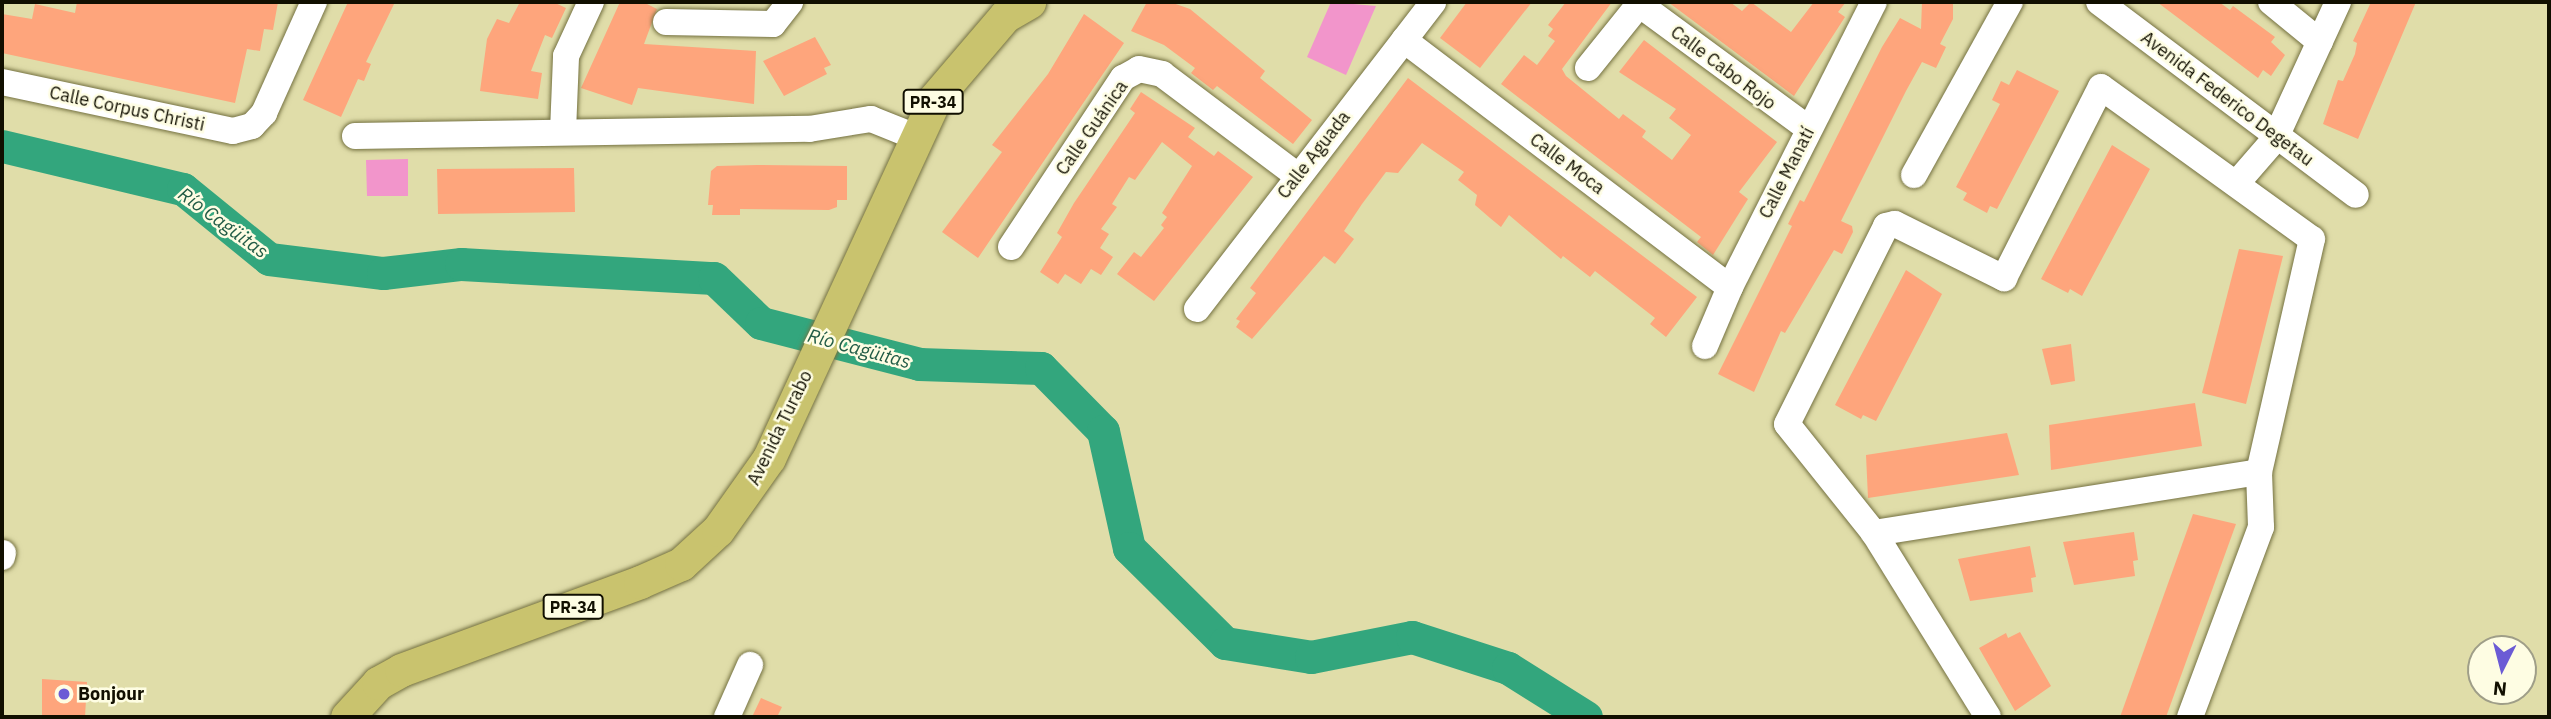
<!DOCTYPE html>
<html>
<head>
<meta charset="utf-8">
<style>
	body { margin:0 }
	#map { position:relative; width:2551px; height:719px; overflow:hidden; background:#e0dda9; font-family:"IBM Plex Sans",sans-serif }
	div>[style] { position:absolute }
	.green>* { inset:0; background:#f295cb }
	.river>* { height:33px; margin:-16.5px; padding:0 16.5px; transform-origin:16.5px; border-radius:16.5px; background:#33a67d }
	.building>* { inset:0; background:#fea57c }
	.roads { filter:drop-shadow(0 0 2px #747141) drop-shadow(0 0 2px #747141) }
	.minor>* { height:26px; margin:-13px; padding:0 13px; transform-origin:13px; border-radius:13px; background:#fff }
	.major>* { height:33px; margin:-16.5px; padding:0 16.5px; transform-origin:16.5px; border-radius:16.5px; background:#c9c36e }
	.dots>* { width:19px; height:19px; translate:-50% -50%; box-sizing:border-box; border:4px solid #fefde3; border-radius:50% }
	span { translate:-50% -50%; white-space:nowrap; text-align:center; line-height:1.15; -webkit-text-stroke:5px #fefde3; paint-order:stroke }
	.shield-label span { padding:2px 5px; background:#fefde3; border:2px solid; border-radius:5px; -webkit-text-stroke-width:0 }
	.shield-label { font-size:16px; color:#110f00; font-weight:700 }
	.street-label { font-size:18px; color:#110f00 }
	.poi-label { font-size:18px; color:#110f00; font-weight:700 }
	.left { translate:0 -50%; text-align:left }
	.water-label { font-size:19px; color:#225c46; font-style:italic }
	.frame { position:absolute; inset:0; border:4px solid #110f00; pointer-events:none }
	.north { position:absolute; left:2467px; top:635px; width:70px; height:70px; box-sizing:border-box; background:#fefde3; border:2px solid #9f9e88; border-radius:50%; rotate:186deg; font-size:19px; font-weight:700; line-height:28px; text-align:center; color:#110f00 }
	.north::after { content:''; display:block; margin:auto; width:24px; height:32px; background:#6b5bd5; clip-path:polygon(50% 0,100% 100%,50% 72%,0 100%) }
</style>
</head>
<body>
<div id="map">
	<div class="green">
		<div style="clip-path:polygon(1331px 2px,1376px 6px,1346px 75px,1307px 57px)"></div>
		<div style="clip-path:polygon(408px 159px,408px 196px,367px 196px,366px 160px)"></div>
	</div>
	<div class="river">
		<div style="left:2px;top:146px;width:186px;rotate:13.4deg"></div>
		<div style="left:183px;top:189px;width:111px;rotate:39.1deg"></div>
		<div style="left:269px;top:259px;width:115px;rotate:7deg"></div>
		<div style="left:383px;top:273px;width:79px;rotate:-6.6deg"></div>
		<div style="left:461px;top:264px;width:253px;rotate:3.2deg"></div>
		<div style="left:714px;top:278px;width:65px;rotate:43.8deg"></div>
		<div style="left:761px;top:323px;width:163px;rotate:14.5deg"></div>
		<div style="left:919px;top:364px;width:122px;rotate:1.9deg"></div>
		<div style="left:1041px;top:368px;width:88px;rotate:45.5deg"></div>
		<div style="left:1103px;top:431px;width:120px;rotate:77.5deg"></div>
		<div style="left:1129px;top:548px;width:135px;rotate:44.7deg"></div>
		<div style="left:1225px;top:643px;width:87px;rotate:9.2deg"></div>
		<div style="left:1311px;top:657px;width:103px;rotate:-11.2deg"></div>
		<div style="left:1412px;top:637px;width:101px;rotate:17.9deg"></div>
		<div style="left:1508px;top:668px;width:92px;rotate:32.1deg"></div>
	</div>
	<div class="building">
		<div style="clip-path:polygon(77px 2px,278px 2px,273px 30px,264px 29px,260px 51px,247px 49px,235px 103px,2px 53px,2px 14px,32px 19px,35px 4px,75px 13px)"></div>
		<div style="clip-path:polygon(348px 2px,395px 2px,366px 62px,371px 64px,364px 81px,358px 79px,341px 117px,303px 100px)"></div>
		<div style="clip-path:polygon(520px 2px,553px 2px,566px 8px,552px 38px,545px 35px,531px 71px,542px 73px,538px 99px,480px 91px,487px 39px,497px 19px,509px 23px)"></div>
		<div style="clip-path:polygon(620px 2px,643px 2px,657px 9px,644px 44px,756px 51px,754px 104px,638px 88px,632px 105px,581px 88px)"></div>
		<div style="clip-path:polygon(1147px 2px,1170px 2px,1190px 9px,1265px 71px,1260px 78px,1312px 120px,1293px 144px,1217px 86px,1213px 90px,1191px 73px,1195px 68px,1164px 45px,1131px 31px)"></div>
		<div style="clip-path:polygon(1467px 2px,1532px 2px,1480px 68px,1440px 38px)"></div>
		<div style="clip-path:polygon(1566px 2px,1612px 2px,1562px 69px,1566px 76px,1619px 119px,1623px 114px,1646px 131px,1642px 137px,1672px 160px,1691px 135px,1669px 118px,1676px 109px,1619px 72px,1644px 40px,1777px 142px,1739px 192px,1748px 199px,1713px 255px,1697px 242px,1701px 237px,1501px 84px,1524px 55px,1537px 65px,1555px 41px,1548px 36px,1553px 29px,1548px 25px)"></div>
		<div style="clip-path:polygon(1668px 2px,1730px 2px,1742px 11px,1751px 2px,1791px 32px,1814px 2px,1846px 2px,1838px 12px,1845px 17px,1794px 96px)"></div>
		<div style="clip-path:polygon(1922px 2px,1953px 2px,1953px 19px,1940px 44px,1946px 47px,1936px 68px,1922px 62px,1906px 91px,1841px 221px,1852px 226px,1853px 232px,1842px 254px,1834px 250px,1785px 333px,1781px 331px,1754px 392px,1718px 374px,1792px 226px,1788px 224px,1800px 200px,1804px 202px,1882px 47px,1900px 18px,1921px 29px)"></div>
		<div style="clip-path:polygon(2157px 2px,2219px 2px,2230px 10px,2233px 6px,2275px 37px,2271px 42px,2285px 55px,2271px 76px,2263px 70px,2258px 78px)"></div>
		<div style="clip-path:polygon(2371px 2px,2416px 2px,2358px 139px,2323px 124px,2338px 80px,2343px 81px,2355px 54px,2357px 43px,2353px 41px)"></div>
		<div style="clip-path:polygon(1084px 14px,1124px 43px,978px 258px,942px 232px,1002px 152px,992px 145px,1048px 74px)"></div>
		<div style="clip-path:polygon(815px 37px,831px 65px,824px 68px,827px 74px,784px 96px,763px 61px)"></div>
		<div style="clip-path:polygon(2017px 70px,2059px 91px,1997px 209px,1990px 206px,1987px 213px,1963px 200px,1967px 193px,1956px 187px,2000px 104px,1992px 100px,2001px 81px,2009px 85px)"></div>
		<div style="clip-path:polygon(1408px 78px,1697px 297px,1666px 337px,1650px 324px,1655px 318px,1595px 271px,1590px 277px,1563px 256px,1561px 259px,1509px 215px,1501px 227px,1490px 218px,1475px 205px,1477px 195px,1458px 180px,1464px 172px,1422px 143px,1398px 173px,1386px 172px,1362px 204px,1344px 231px,1354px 239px,1335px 264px,1324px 256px,1252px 339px,1236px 327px,1240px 321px,1236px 319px,1256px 293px,1250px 288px)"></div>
		<div style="clip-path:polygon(1141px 92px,1195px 128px,1188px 137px,1214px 156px,1218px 151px,1253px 177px,1154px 301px,1117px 274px,1134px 252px,1141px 257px,1164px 228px,1161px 225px,1167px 217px,1162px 213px,1192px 166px,1162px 142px,1135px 180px,1129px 177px,1112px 204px,1117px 207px,1101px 229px,1109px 234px,1100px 248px,1113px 257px,1101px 275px,1091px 269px,1081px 284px,1065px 274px,1058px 284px,1040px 272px,1062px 237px,1057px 233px,1074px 203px,1135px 113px,1130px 109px)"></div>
		<div style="clip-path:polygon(2112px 145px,2150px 169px,2082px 296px,2070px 289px,2068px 293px,2041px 279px)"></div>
		<div style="clip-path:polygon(757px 165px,847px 166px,847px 200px,837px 200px,837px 207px,829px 210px,740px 209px,740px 215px,712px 215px,713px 205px,708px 205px,711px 171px,717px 166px)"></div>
		<div style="clip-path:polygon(574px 168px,575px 212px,438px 214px,437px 169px)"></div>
		<div style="clip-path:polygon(2239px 249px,2283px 256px,2246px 404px,2202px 393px)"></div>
		<div style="clip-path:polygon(1906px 270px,1942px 294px,1876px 421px,1863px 415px,1861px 419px,1835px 405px)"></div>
		<div style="clip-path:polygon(2071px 344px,2075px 381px,2051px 385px,2042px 349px)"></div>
		<div style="clip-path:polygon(2195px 403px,2202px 446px,2051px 470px,2049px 425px)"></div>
		<div style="clip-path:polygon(2007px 433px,2019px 475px,1868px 498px,1866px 455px)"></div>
		<div style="clip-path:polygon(2193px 514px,2236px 524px,2166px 717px,2120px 717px)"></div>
		<div style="clip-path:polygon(2134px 532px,2138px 560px,2133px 561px,2135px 576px,2074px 585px,2063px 542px)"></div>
		<div style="clip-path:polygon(2030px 546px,2036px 577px,2031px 578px,2033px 592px,1970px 601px,1958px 559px)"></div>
		<div style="clip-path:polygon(2020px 632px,2051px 686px,2015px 711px,1979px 648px,2006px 633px,2008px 638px)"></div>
		<div style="clip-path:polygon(42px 679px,87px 682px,85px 717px,42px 717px)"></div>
		<div style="clip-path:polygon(761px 698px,782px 707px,777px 717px,752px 717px)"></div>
	</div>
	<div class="roads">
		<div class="minor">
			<div style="left:2099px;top:2px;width:321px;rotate:36.9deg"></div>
			<div style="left:2271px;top:2px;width:63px;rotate:39.2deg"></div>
			<div style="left:1639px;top:4px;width:211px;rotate:36.3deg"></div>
			<div style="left:666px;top:22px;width:107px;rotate:1.1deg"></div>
			<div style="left:773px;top:24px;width:28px;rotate:-52deg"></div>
			<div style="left:1404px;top:40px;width:409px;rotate:37.2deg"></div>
			<div style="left:1588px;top:68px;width:85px;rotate:-51.2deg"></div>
			<div style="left:2px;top:82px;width:236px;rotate:12deg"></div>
			<div style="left:233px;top:131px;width:20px;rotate:-15deg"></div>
			<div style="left:252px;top:126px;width:18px;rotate:-47deg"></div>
			<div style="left:264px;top:113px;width:122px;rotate:-65.8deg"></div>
			<div style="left:2101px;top:87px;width:260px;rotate:35.8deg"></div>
			<div style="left:2312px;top:239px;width:239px;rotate:102.8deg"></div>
			<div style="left:2259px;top:472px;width:390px;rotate:171deg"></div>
			<div style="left:1874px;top:533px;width:139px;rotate:-128.6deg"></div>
			<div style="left:1787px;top:424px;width:221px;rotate:-63.4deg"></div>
			<div style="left:1886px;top:226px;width:9px;rotate:-13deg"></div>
			<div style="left:1895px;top:224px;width:122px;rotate:26.4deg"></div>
			<div style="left:2004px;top:278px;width:214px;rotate:-63.1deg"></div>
			<div style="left:563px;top:132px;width:76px;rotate:-87.7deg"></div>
			<div style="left:566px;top:56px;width:60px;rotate:-65.2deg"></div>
			<div style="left:355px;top:136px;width:454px;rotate:-0.9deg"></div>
			<div style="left:809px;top:129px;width:63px;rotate:-9.2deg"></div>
			<div style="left:871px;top:119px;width:48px;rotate:21.8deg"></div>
			<div style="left:1914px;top:175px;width:198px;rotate:-61deg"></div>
			<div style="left:2236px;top:184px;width:60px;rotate:-49.1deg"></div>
			<div style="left:2275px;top:139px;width:151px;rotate:-65.3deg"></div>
			<div style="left:1011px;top:247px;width:203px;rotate:-56.5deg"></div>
			<div style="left:1123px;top:78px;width:18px;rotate:-29deg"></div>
			<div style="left:1139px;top:69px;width:24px;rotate:12deg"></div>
			<div style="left:1162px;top:74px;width:170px;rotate:36.9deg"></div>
			<div style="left:1197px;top:309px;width:387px;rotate:-52.4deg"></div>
			<div style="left:1705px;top:346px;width:64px;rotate:-67deg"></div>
			<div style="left:1730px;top:287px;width:319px;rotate:-63.2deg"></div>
			<div style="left:1874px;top:533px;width:216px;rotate:58.2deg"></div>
			<div style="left:2px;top:557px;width:4px;rotate:-76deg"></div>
			<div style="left:727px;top:717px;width:57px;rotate:-66.1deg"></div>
			<div style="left:2190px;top:717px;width:203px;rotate:-69.5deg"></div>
			<div style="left:2261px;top:527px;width:55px;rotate:-92.1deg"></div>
		</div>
		<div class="major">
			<div style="left:347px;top:717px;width:46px;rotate:-47.6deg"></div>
			<div style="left:378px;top:683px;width:26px;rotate:-29deg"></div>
			<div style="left:401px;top:670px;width:255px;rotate:-20.2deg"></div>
			<div style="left:640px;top:582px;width:45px;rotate:-23.7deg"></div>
			<div style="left:681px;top:564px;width:50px;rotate:-42.6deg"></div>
			<div style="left:718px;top:530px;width:88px;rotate:-54.7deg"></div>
			<div style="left:769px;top:458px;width:396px;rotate:-65.2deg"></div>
			<div style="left:935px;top:98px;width:108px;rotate:-49.5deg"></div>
			<div style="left:1005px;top:16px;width:28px;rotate:-30deg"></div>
		</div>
	</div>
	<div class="dots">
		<div style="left:64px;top:694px;background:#6b5bd5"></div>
	</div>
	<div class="shield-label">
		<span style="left:933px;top:102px">PR-34</span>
		<span style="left:573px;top:607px">PR-34</span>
	</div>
	<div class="street-label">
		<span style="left:1723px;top:68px;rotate:37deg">Calle Cabo Rojo</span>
		<span style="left:2227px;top:99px;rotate:37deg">Avenida Federico Degetau</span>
		<span style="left:127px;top:109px;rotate:12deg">Calle Corpus Christi</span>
		<span style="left:1092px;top:128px;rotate:-55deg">Calle Guánica</span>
		<span style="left:1314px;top:155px;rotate:-52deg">Calle Aguada</span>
		<span style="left:1567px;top:164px;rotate:37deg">Calle Moca</span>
		<span style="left:1787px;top:173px;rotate:-63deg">Calle Manatí</span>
		<span style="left:780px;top:428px;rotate:-64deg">Avenida Turabo</span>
	</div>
	<div class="poi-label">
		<span class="left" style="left:78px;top:694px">Bonjour</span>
	</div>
	<div class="water-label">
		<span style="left:223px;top:223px;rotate:36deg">Río Cagüitas</span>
		<span style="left:859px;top:349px;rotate:15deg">Río Cagüitas</span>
	</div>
	<div class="frame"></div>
	<div class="north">N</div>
</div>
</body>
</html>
